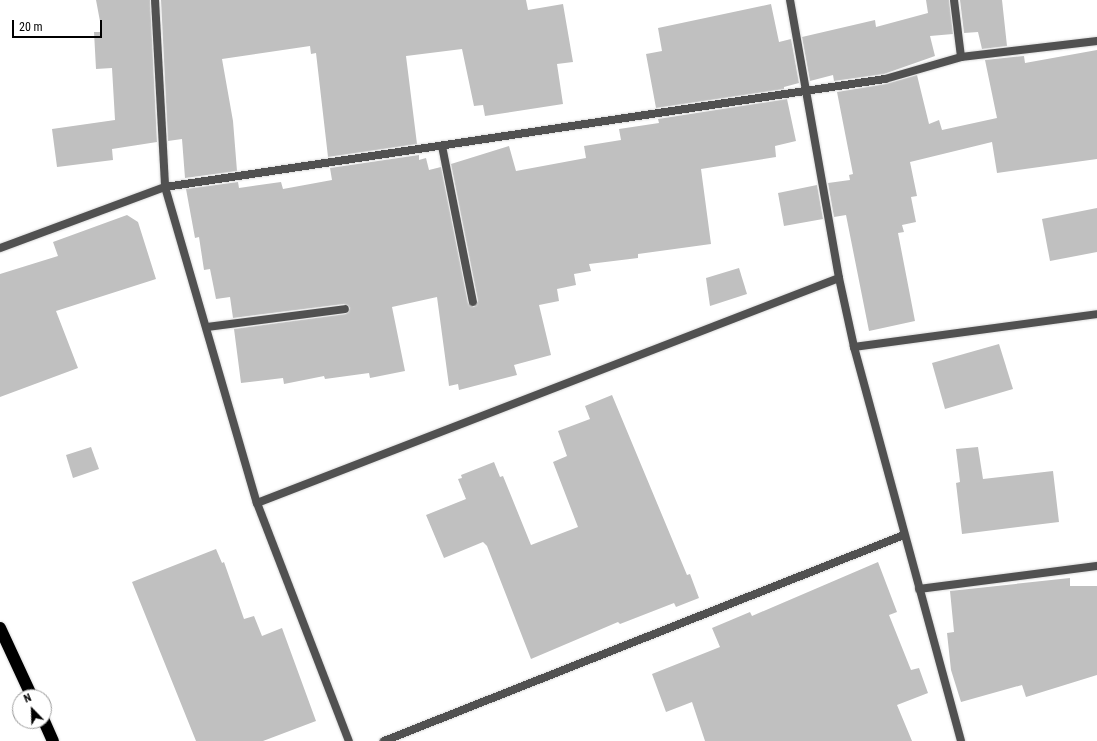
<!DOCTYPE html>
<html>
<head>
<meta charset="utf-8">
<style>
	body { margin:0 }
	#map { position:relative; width:1097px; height:741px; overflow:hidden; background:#fff; font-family:"Roboto Condensed",sans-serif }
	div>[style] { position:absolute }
	.building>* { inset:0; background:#c0c0c0 }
	.roads { filter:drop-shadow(0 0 1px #dbdbdb) drop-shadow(0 0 1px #dbdbdb) }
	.lane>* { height:8px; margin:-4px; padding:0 4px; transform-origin:4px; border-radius:4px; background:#515151 }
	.street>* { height:8px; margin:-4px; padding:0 4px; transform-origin:4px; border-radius:4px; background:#515151 }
	.highway>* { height:12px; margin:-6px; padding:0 6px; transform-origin:6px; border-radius:6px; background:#000 }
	span { translate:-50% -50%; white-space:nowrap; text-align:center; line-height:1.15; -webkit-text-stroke:3px #fff; paint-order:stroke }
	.north { position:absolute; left:12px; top:689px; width:40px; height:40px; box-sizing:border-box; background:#fff; border:1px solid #999; border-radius:50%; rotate:337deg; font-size:11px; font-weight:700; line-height:16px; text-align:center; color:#000 }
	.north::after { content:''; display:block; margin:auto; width:14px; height:18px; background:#000; clip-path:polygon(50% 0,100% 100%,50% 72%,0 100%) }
	.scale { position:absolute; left:12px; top:20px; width:90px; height:18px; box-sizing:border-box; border:2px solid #000; border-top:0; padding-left:5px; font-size:12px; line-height:14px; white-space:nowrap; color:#000; -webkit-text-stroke:3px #fff; paint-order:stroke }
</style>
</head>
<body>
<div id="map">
	<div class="building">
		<div style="clip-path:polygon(96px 0,150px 0,157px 142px,112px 149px,113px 160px,57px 167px,52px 129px,115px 120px,112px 68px,96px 69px,94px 32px,102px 32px)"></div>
		<div style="clip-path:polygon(161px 0,526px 0,528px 10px,563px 4px,573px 62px,557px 64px,563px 104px,485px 116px,483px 105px,474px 106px,462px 49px,406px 56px,417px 144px,328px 157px,316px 53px,311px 54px,310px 46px,222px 59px,233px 121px,237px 171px,185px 178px,182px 139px,168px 141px)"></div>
		<div style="clip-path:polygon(926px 0,949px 0,953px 34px,930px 36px,935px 56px,884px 74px,834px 81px,833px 75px,810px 81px,802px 37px,875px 20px,876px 27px,928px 13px)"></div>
		<div style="clip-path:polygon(960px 0,1002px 0,1007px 46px,982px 49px,978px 32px,964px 33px)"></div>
		<div style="clip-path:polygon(771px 4px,779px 42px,791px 39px,799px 83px,784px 87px,784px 89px,656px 108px,646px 54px,662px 51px,658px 28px)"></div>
		<div style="clip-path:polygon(1097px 50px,1097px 159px,997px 173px,992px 142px,910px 162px,917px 196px,911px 197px,916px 222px,902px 225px,904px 232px,898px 233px,915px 321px,869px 331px,846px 215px,834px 217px,828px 183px,850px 180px,849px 175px,853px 174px,837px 92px,886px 84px,917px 75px,929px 124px,939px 120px,942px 130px,997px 118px,985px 60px,1024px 56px,1025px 63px)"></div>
		<div style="clip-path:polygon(787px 99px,796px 141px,775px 146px,776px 157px,701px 169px,711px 244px,638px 254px,638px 258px,589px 264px,591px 271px,574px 274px,576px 285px,557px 289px,559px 301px,539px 305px,551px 355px,514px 365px,517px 375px,459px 390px,458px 384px,449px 386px,437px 297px,392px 307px,405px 371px,370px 378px,369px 373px,325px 379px,324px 376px,284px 384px,283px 378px,241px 383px,234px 329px,346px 314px,350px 308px,344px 304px,233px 318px,230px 297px,216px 299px,210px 269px,204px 270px,199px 237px,195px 238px,186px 189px,238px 182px,239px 188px,281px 182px,283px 189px,332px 180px,330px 168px,419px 155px,419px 160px,426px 158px,429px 170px,441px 167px,468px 303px,474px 307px,478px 301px,451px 164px,509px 146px,516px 171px,586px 158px,584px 146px,621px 140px,619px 129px,659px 123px,658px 119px)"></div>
		<div style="clip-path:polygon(817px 185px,823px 219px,784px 226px,778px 193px)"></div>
		<div style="clip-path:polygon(1097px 208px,1097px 252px,1050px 261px,1042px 219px)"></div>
		<div style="clip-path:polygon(127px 215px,138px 222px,156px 279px,56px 311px,78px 368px,0 397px,0 274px,58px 256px,53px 242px)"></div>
		<div style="clip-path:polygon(739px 268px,747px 294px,710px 306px,706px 278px)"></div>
		<div style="clip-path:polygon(999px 344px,1013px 389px,945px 409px,932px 363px)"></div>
		<div style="clip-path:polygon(612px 395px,687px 575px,690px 574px,699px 598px,676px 607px,674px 603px,620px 624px,618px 622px,531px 659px,487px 546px,483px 542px,444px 558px,426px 515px,466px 499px,458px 479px,462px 478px,461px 475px,494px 462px,500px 477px,503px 476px,531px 545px,578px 527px,553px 462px,567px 456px,558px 431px,590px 419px,585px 406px)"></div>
		<div style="clip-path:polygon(91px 447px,99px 469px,73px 478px,66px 455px)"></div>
		<div style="clip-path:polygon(978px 447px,983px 479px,1053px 471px,1059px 522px,962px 534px,956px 483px,960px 482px,956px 449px)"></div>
		<div style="clip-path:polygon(216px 549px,222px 563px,224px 562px,244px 619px,254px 616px,262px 636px,282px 628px,316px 721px,263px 741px,196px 741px,132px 582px)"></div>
		<div style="clip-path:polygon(878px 562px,897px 612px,889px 615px,911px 670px,919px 668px,928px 693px,897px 705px,912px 741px,705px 741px,692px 702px,666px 712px,652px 674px,720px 647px,712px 628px,750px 612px,752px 616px)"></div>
		<div style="clip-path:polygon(1070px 578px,1070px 586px,1097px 586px,1097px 675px,1026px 697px,1022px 685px,961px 702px,951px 670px,947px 633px,954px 632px,950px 591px)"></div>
	</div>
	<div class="roads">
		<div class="lane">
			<div style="left:954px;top:0;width:57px;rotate:83deg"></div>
		</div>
		<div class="street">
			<div style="left:155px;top:0;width:187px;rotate:86.9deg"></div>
			<div style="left:165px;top:187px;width:329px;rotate:73.8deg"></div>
			<div style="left:257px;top:503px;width:255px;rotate:68.9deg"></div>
			<div style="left:790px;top:0;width:282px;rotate:80deg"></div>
			<div style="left:839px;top:278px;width:71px;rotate:77.7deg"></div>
			<div style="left:854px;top:347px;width:408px;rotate:74.8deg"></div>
			<div style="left:442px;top:146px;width:159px;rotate:78.8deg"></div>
			<div style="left:0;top:248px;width:176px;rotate:-20.3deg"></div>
			<div style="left:165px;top:187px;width:728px;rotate:-8.53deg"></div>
			<div style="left:885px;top:79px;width:79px;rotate:-16.1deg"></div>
			<div style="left:961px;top:57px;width:137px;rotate:-6.7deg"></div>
			<div style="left:207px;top:327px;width:139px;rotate:-7.4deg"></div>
			<div style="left:854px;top:347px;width:245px;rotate:-7.7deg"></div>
			<div style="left:257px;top:503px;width:624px;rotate:-21.14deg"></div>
			<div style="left:919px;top:589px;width:179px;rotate:-7.4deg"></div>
			<div style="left:384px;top:741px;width:559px;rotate:-21.61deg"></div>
		</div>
		<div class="highway">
			<div style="left:0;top:628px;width:76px;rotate:65.1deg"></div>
			<div style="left:44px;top:721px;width:22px;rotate:66deg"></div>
		</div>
	</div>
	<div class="north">N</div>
	<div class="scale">20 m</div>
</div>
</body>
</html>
